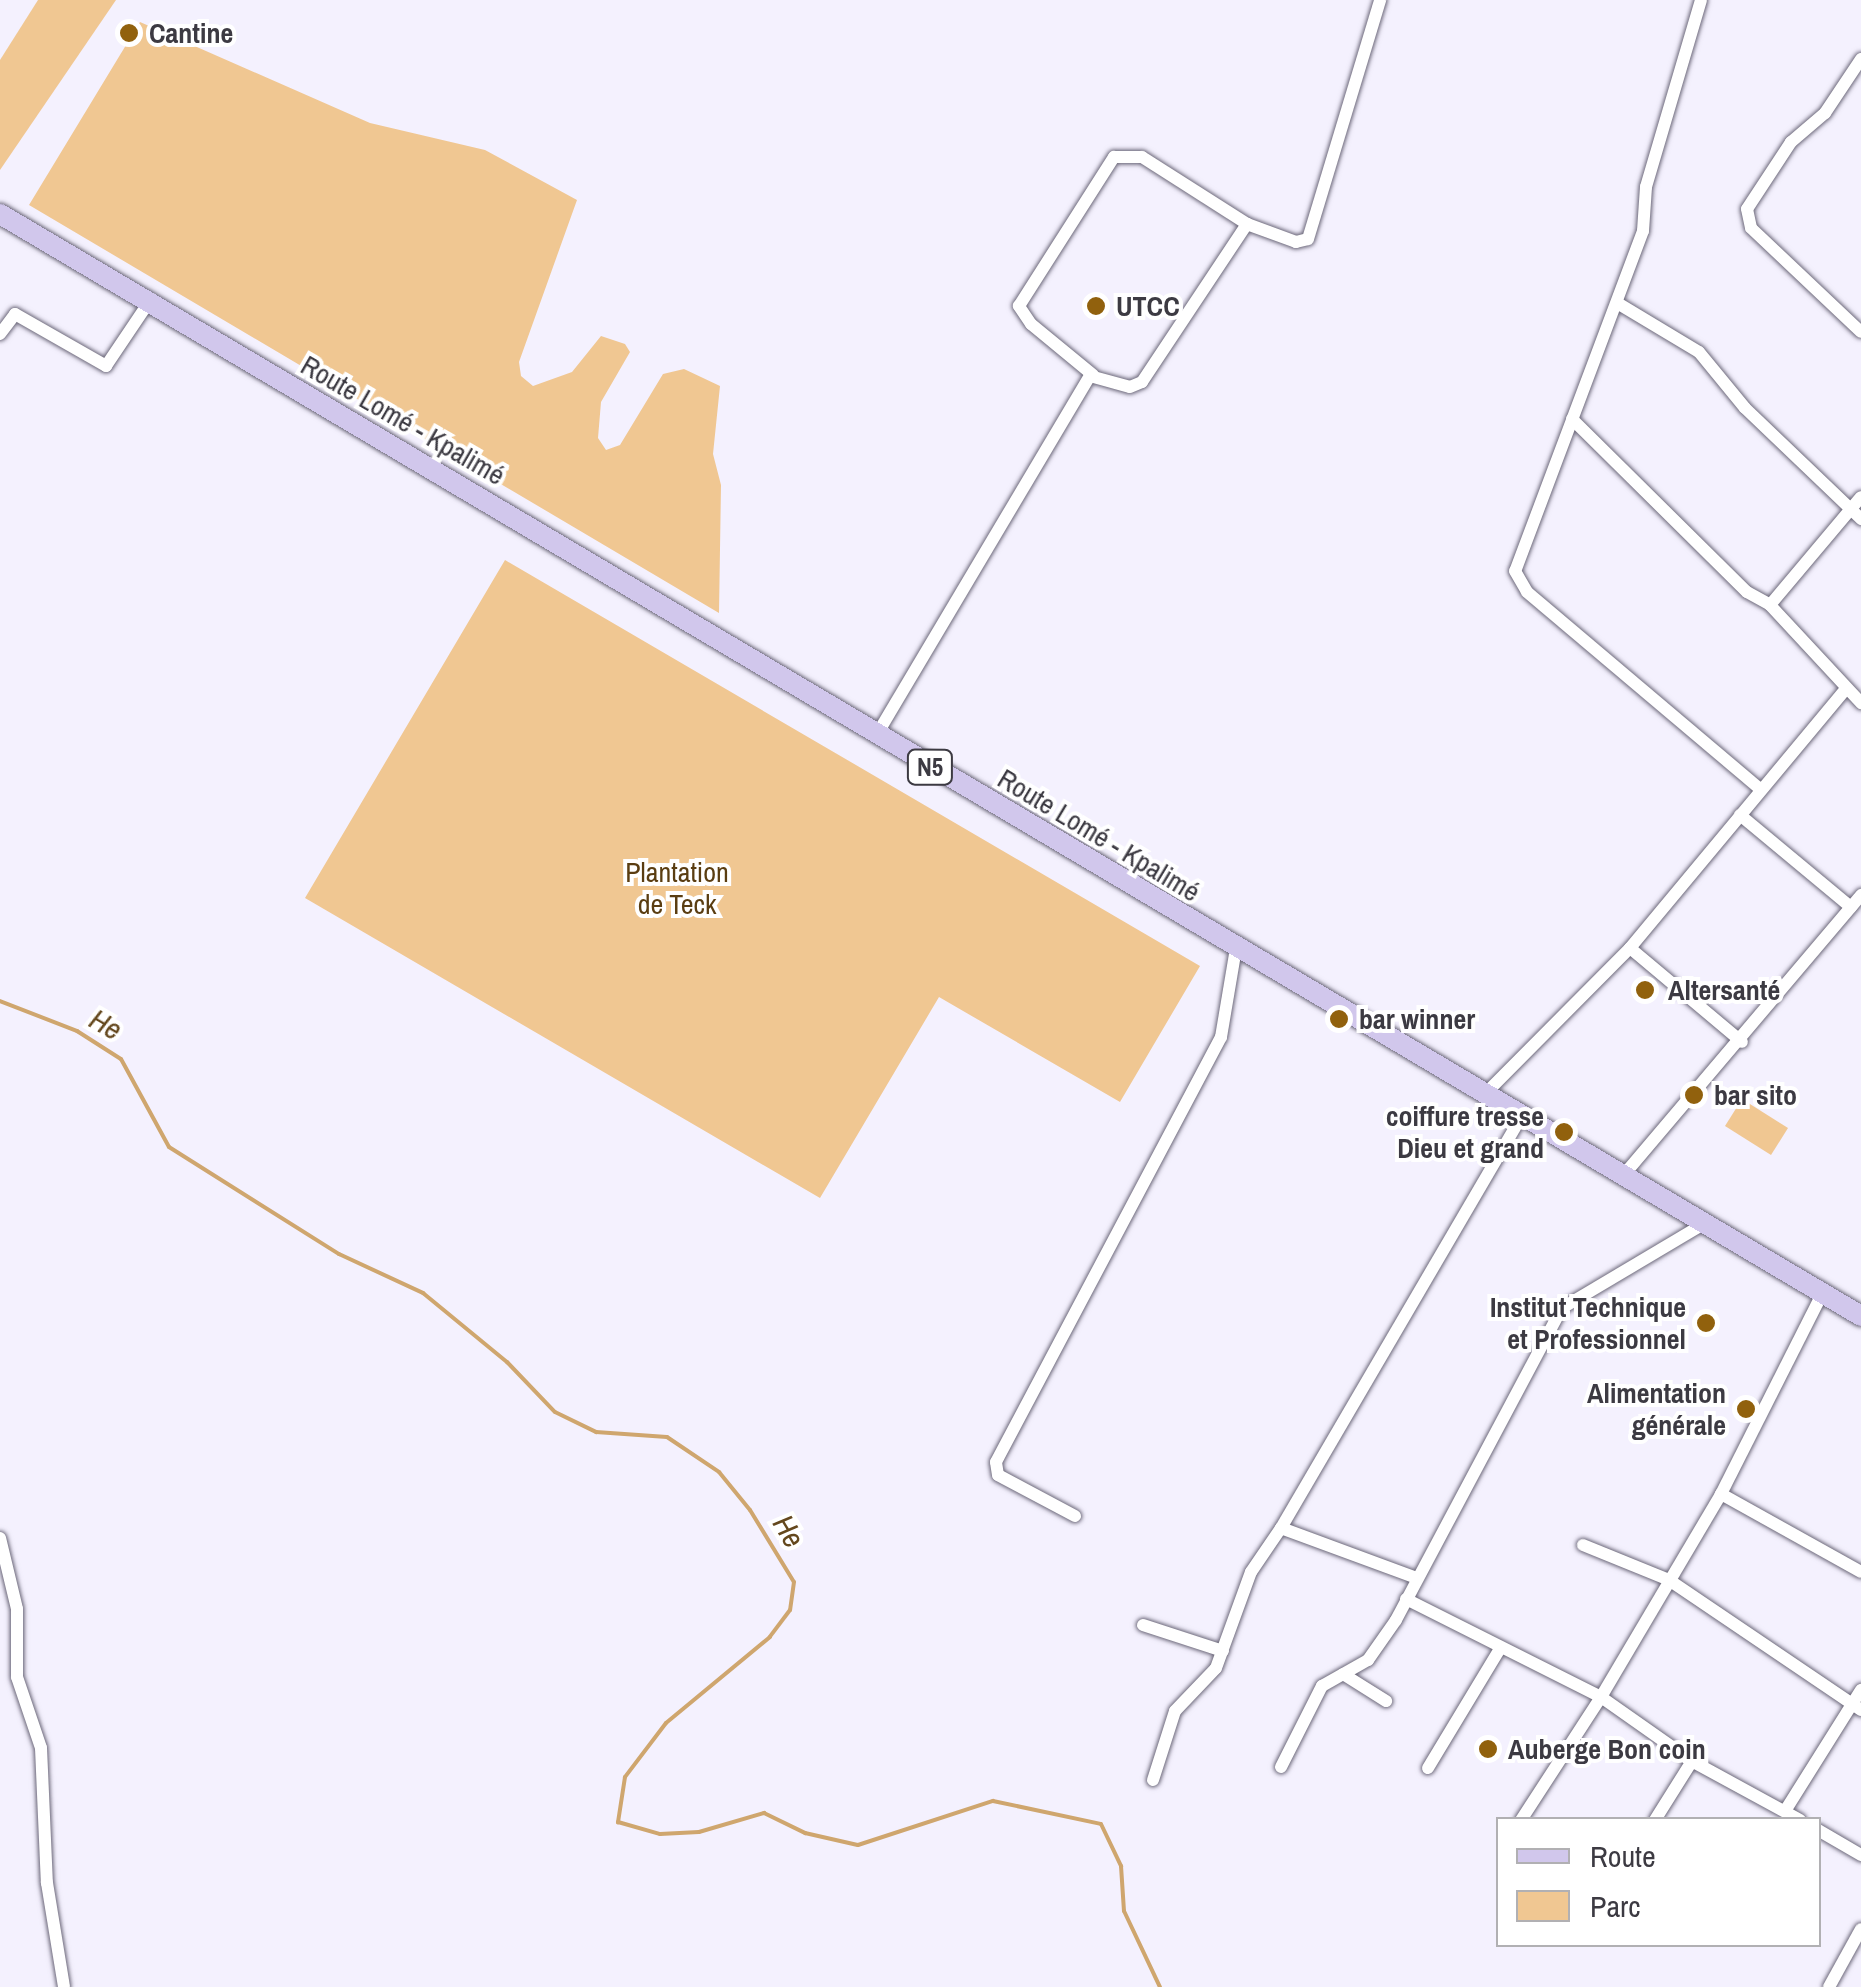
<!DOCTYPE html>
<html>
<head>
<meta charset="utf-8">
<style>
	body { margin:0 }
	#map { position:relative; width:1861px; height:1987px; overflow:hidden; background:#f4f1fe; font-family:"Archivo Narrow",sans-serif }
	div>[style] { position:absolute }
	.green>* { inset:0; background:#f0c792 }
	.stream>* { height:4px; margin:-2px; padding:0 2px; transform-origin:2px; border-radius:2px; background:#cfa66e }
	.roads { filter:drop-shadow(0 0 2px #6c687a) drop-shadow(0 0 2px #6c687a) }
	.minor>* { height:12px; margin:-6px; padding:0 6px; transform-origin:6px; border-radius:6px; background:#fff }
	.primary>* { height:20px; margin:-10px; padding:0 10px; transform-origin:10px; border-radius:10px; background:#d1c7ec }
	.dots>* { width:28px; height:28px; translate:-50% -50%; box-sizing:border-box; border:5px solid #fff; border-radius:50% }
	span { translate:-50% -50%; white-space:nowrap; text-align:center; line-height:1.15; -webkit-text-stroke:8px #fff; paint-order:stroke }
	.shield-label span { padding:2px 8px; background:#fff; border:2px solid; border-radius:8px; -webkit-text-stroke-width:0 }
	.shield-label { font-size:25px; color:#3c3a42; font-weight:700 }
	.poi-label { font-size:28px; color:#3c3a42; font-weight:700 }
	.left { translate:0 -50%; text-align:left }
	.right { translate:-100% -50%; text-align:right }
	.street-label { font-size:28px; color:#3c3a42 }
	.park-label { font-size:28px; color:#5a3d11 }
	.water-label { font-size:30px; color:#64471d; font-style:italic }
	.legend { position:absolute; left:1496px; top:1817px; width:325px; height:130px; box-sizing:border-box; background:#fff; border:2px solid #b1b0b3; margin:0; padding:12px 18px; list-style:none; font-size:30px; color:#3c3a42 }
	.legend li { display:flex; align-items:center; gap:20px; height:50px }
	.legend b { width:50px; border:2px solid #b1b0b3 }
</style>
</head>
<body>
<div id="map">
	<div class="green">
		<div style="clip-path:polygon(38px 0,116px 0,0 170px,0 60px)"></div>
		<div style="clip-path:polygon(140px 22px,370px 123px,485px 150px,577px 200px,519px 362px,521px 376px,533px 386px,572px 372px,601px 336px,625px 344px,630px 352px,601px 402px,598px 438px,606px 450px,620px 445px,663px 374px,684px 369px,720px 386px,713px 454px,721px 485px,719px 613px,29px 205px)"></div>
		<div style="clip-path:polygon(505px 560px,1200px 966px,1120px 1102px,939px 997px,820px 1198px,305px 898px)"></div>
		<div style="clip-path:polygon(1742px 1099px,1788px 1128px,1771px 1155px,1725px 1126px)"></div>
	</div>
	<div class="stream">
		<div style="left:0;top:1001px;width:83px;rotate:21.3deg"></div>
		<div style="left:77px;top:1031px;width:52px;rotate:32.5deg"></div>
		<div style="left:121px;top:1059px;width:100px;rotate:61.4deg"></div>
		<div style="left:169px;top:1147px;width:201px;rotate:32.2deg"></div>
		<div style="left:339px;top:1254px;width:93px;rotate:24.9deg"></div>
		<div style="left:423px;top:1293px;width:109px;rotate:39.4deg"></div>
		<div style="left:507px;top:1362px;width:69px;rotate:46.2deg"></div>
		<div style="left:555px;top:1412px;width:46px;rotate:26deg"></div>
		<div style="left:596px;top:1432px;width:71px;rotate:4deg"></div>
		<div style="left:667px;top:1437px;width:63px;rotate:33.9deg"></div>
		<div style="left:719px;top:1472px;width:49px;rotate:50.8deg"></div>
		<div style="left:750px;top:1510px;width:84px;rotate:58.6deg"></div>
		<div style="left:794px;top:1582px;width:28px;rotate:98deg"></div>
		<div style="left:790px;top:1610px;width:34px;rotate:127deg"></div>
		<div style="left:770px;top:1637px;width:135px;rotate:140.4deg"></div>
		<div style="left:666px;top:1723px;width:68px;rotate:127.2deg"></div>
		<div style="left:625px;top:1777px;width:46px;rotate:98.8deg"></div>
		<div style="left:618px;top:1822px;width:44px;rotate:15.9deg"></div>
		<div style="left:660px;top:1834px;width:39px;rotate:-3deg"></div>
		<div style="left:699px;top:1832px;width:68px;rotate:-16.3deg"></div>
		<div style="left:764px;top:1813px;width:46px;rotate:26deg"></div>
		<div style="left:805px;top:1833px;width:54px;rotate:12.8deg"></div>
		<div style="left:858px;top:1845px;width:142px;rotate:-18.1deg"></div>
		<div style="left:993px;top:1801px;width:110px;rotate:12deg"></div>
		<div style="left:1101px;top:1824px;width:47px;rotate:64.5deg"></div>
		<div style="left:1121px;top:1866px;width:45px;rotate:86.2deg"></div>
		<div style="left:1124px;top:1911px;width:84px;rotate:64.7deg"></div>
	</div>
	<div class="roads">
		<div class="minor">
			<div style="left:1701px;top:0;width:195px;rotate:106.4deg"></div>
			<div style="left:1646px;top:187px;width:44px;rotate:93.9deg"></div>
			<div style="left:1643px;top:231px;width:363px;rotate:110.6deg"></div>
			<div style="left:1515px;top:571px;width:24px;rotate:60deg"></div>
			<div style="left:1527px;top:592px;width:305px;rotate:40.2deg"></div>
			<div style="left:1861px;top:59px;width:65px;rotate:123.7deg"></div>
			<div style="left:1825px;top:113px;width:45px;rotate:139.5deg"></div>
			<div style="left:1791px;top:142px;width:80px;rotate:123.3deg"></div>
			<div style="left:1747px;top:209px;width:19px;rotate:78deg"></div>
			<div style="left:1751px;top:228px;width:151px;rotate:43.4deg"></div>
			<div style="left:1619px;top:304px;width:93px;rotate:31deg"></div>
			<div style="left:1699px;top:352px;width:72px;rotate:50.6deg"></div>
			<div style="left:1745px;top:408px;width:161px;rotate:43.7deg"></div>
			<div style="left:0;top:334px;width:25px;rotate:-53deg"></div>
			<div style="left:15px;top:314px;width:105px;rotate:29.7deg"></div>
			<div style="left:106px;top:366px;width:81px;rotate:-56.1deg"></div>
			<div style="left:1093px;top:375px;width:80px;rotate:-140.6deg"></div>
			<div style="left:1031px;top:324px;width:22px;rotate:-124deg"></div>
			<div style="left:1019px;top:306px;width:177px;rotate:-57.5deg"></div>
			<div style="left:1114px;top:157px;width:28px"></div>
			<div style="left:1142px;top:157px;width:125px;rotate:32.5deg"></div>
			<div style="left:1572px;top:419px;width:246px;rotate:44.7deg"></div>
			<div style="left:1747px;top:592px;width:26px;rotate:29deg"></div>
			<div style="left:1770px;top:605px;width:134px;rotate:47.1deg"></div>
			<div style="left:1770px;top:605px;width:141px;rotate:-49.9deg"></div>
			<div style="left:876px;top:736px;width:419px;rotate:-59.3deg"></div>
			<div style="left:1090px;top:376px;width:41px;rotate:15.4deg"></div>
			<div style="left:1130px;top:387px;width:13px;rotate:-23deg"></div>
			<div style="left:1142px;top:382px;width:190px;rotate:-56.4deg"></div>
			<div style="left:1247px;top:224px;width:52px;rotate:20.2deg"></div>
			<div style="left:1296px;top:242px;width:12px;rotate:-14deg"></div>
			<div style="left:1308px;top:239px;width:250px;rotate:-73.2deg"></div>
			<div style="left:1740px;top:815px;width:144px;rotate:39.7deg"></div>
			<div style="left:1630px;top:948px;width:146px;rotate:40deg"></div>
			<div style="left:1484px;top:1095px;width:207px;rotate:-45.2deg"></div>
			<div style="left:1630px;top:948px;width:334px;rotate:-50.2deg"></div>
			<div style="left:1622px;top:1177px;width:370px;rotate:-49.7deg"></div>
			<div style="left:1721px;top:1494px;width:160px;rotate:29.1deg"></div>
			<div style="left:1075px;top:1516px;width:87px;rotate:-152deg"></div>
			<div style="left:998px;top:1475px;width:13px;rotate:-99deg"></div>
			<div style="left:996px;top:1462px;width:481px;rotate:-62.1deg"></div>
			<div style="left:1221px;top:1037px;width:90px;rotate:-80.4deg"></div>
			<div style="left:1281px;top:1528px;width:475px;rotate:-59.7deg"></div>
			<div style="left:0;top:1538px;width:73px;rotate:76.5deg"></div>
			<div style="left:17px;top:1609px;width:68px;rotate:90deg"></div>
			<div style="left:17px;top:1677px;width:75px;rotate:71.3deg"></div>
			<div style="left:41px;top:1748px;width:135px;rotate:87.5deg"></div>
			<div style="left:47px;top:1883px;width:105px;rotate:80.7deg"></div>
			<div style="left:1583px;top:1545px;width:93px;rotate:22.1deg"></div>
			<div style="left:1669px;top:1580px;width:232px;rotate:34.1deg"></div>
			<div style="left:1406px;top:1599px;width:218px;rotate:26.7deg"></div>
			<div style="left:1601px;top:1697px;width:147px;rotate:123deg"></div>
			<div style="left:1143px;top:1625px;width:84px;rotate:18deg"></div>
			<div style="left:1343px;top:1674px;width:51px;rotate:32.1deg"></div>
			<div style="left:1281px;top:1767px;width:91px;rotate:-63.2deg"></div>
			<div style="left:1322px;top:1686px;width:53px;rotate:-29.5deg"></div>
			<div style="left:1368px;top:1660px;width:49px;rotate:-55deg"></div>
			<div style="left:1396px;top:1620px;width:353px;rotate:-62deg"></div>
			<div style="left:1562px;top:1308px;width:169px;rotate:-30.7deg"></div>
			<div style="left:1428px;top:1768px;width:141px;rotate:-58.9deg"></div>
			<div style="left:1153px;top:1780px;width:72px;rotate:-72.3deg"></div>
			<div style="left:1175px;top:1711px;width:59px;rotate:-46.4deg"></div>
			<div style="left:1216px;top:1668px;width:102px;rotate:-70deg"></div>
			<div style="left:1251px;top:1572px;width:53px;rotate:-55.7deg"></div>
			<div style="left:1281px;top:1528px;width:142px;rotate:20.2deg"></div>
			<div style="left:1785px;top:1811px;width:143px;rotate:-57.9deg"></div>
			<div style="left:1655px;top:1820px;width:70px;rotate:-57.9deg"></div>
			<div style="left:1800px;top:1820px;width:123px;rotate:-151.4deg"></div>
			<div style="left:1692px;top:1761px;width:111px;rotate:-144.9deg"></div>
			<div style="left:1601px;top:1697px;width:236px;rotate:-59.4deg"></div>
			<div style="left:1721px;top:1494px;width:224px;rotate:-63.2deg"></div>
			<div style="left:1818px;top:1830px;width:50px;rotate:30.2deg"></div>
			<div style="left:1829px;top:1987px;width:66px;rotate:-61.1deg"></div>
		</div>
		<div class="primary">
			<div style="left:0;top:214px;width:2163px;rotate:30.63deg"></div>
		</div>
	</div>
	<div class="dots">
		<div style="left:129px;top:33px;background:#91610d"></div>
		<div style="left:1096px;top:306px;background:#91610d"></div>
		<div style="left:1645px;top:990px;background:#91610d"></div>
		<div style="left:1339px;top:1019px;background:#91610d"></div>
		<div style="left:1694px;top:1095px;background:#91610d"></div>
		<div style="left:1564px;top:1132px;background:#91610d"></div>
		<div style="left:1706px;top:1323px;background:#91610d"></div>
		<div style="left:1746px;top:1409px;background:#91610d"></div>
		<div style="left:1488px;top:1749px;background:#91610d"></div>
	</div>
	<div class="shield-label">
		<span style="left:930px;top:767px">N5</span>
	</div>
	<div class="poi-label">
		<span class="left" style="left:149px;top:33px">Cantine</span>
		<span class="left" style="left:1116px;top:306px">UTCC</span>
		<span class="left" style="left:1668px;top:990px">Altersanté</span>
		<span class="left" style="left:1359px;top:1019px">bar winner</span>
		<span class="left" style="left:1714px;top:1095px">bar sito</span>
		<span class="right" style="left:1544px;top:1132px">coiffure tresse<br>Dieu et grand</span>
		<span class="right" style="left:1686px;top:1323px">Institut Technique<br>et Professionnel</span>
		<span class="right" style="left:1726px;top:1409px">Alimentation<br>générale</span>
		<span class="left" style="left:1508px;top:1749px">Auberge Bon coin</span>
	</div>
	<div class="street-label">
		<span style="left:403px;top:420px;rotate:30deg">Route Lomé - Kpalimé</span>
		<span style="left:1099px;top:835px;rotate:31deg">Route Lomé - Kpalimé</span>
	</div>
	<div class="park-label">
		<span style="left:677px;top:888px">Plantation<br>de Teck</span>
	</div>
	<div class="water-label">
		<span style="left:106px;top:1024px;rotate:30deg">He</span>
		<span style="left:789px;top:1531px;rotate:59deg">He</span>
	</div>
	<ul class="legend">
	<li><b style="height:12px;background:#d1c7ec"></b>Route</li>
	<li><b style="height:28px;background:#f0c792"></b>Parc</li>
	</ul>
</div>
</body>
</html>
